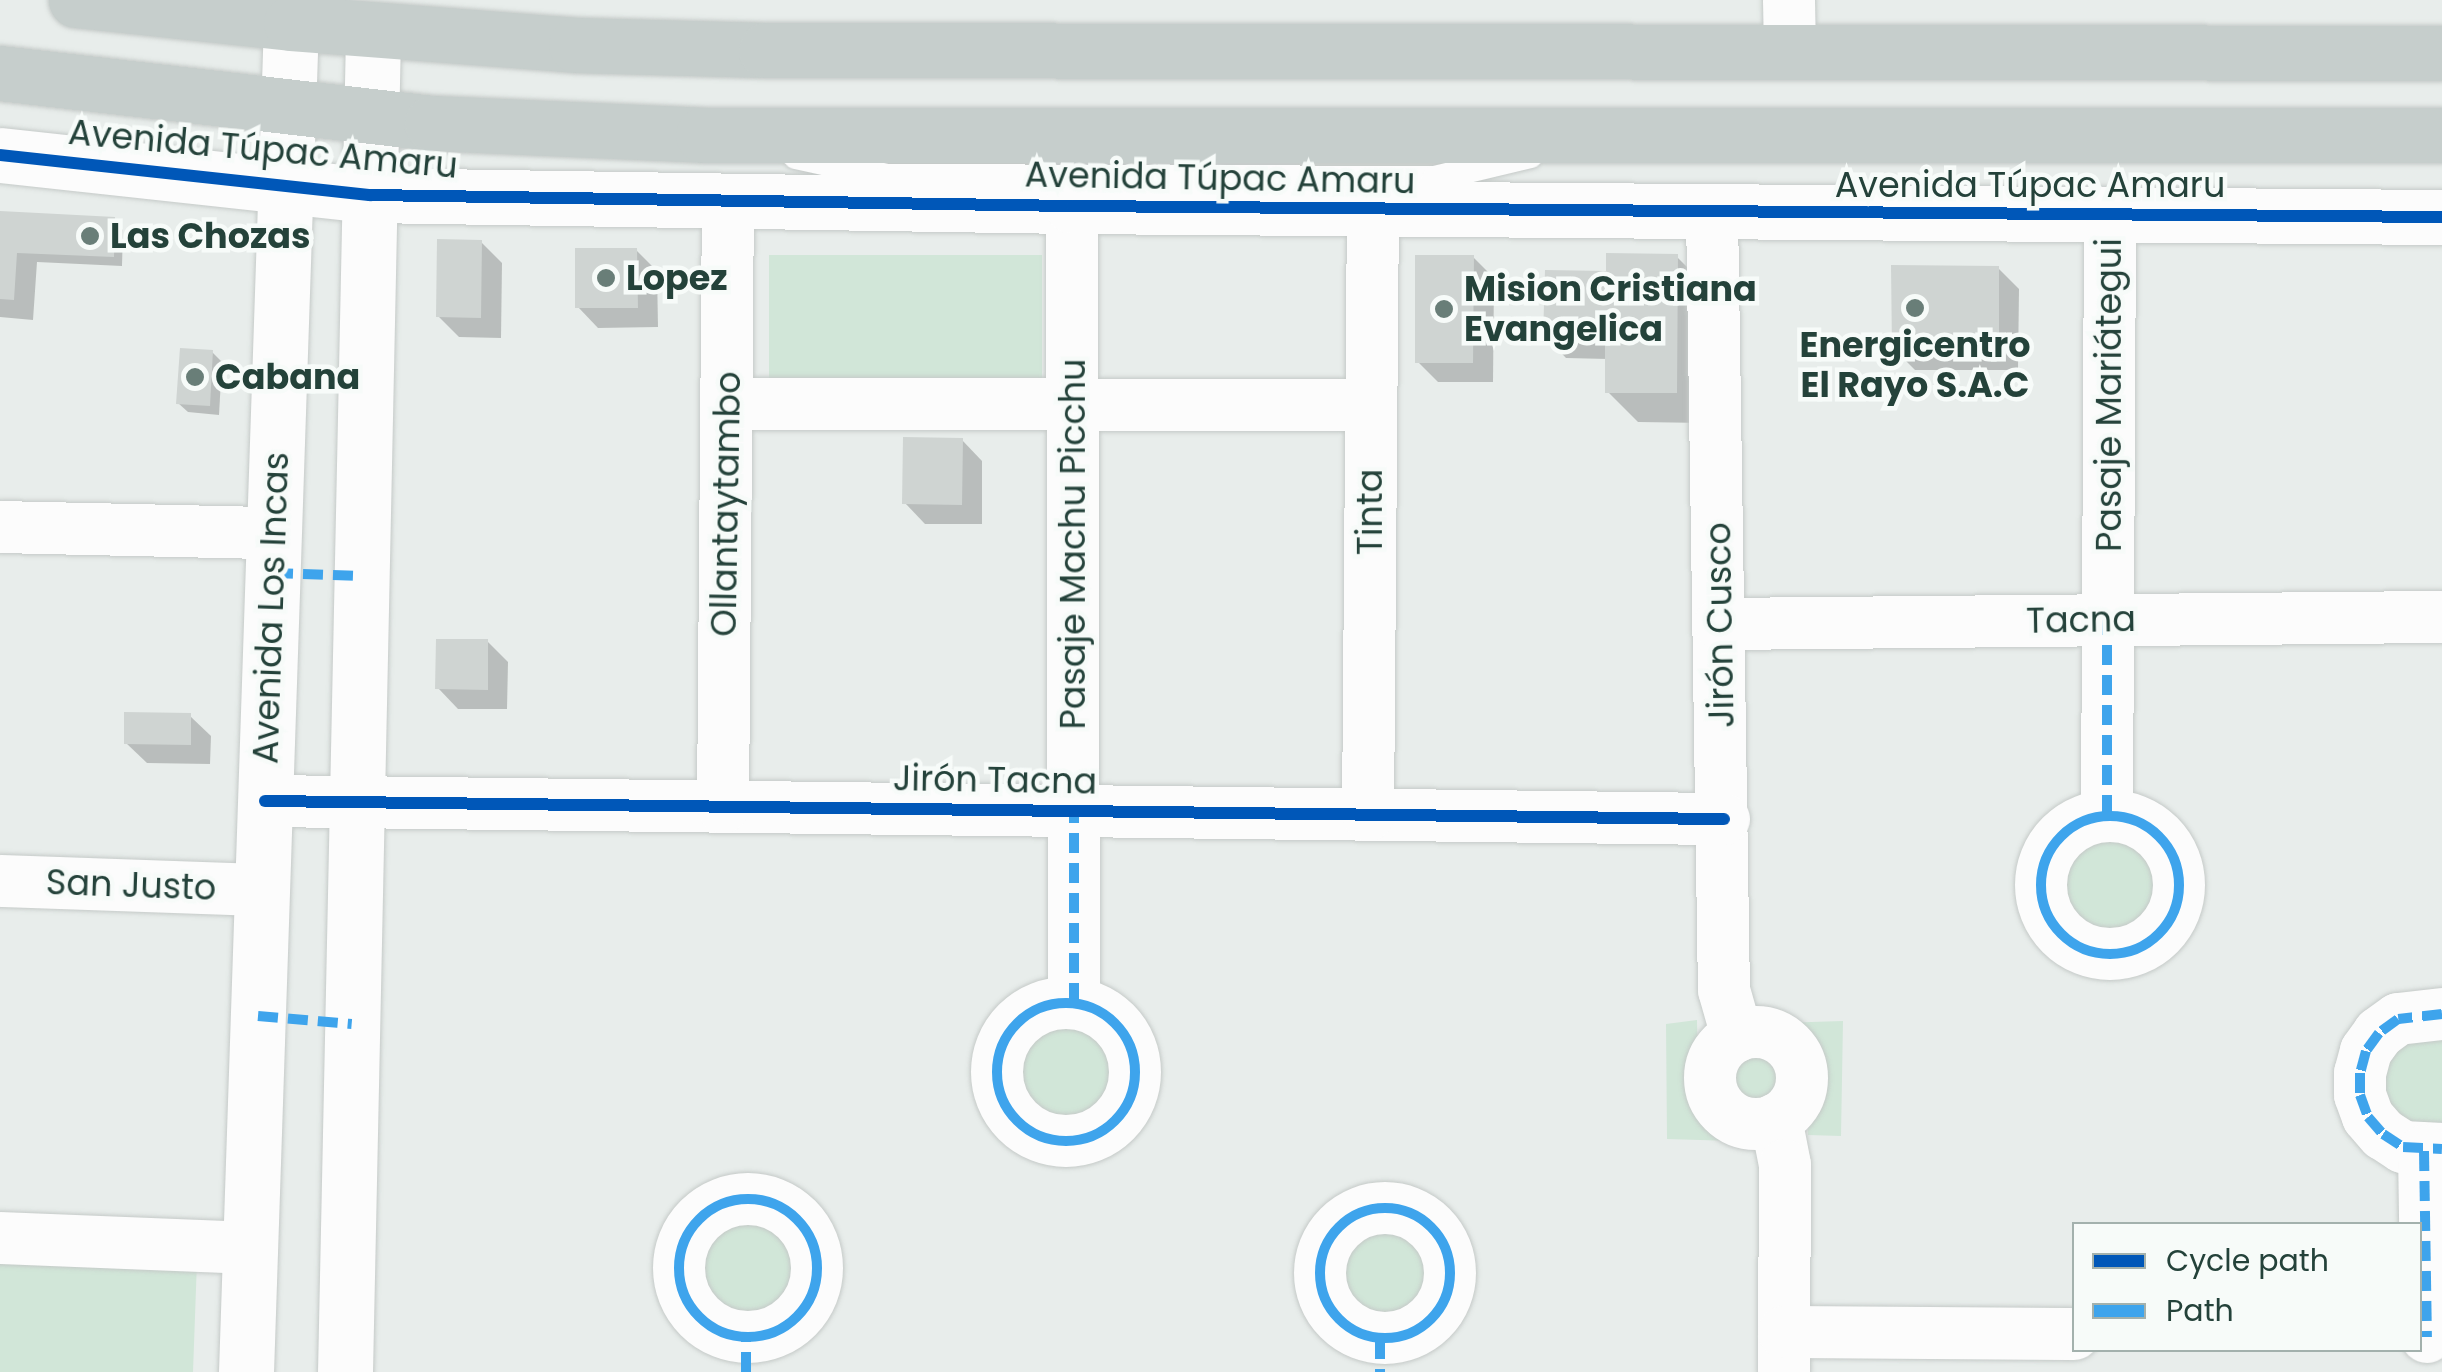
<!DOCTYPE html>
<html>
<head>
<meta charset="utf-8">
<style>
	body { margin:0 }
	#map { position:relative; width:2442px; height:1372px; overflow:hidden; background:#e8edeb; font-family:Poppins,sans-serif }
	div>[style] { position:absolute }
	.green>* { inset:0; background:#d1e6d8 }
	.round { border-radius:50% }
	.shadow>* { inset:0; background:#0003 }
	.building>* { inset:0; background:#cfd4d2 }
	.roads { filter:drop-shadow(0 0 2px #c5cac8) drop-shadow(0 0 2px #c5cac8) }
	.service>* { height:25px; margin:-12.5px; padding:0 12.5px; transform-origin:12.5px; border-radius:12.5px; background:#fcfcfc }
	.minor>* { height:52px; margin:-26px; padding:0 26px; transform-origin:26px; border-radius:26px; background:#fcfcfc }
	.minor>.ring { margin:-26px; padding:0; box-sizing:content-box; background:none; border:52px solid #fcfcfc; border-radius:50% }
	.tertiary>* { height:55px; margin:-27.5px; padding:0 27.5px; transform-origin:27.5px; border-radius:27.5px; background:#fcfcfc }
	.secondary>* { height:55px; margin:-27.5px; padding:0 27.5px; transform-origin:27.5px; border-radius:27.5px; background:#fcfcfc }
	.trunk>* { height:55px; margin:-27.5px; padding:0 27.5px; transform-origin:27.5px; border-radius:27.5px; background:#c6cecc }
	.quiet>* { height:10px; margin-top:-5px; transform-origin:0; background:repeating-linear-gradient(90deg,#3ea4ec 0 20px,transparent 0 30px) }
	.quiet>.ring { margin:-5px; padding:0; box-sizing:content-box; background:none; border:10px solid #3ea4ec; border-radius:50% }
	.cycleway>* { height:12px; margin:-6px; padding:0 6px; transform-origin:6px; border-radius:6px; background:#0057b8 }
	.dots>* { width:28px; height:28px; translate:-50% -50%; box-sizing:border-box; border:5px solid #f7fbf9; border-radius:50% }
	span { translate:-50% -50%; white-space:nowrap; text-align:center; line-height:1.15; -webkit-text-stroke:9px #f7fbf9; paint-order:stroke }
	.street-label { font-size:35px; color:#24423a }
	.poi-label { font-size:35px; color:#24423a; font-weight:700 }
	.left { translate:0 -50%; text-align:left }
	.legend { position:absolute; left:2072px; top:1222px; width:350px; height:130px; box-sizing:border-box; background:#f7fbf9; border:2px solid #a3b1ad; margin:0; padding:12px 18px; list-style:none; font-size:30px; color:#24423a }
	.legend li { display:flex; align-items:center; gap:20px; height:50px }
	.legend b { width:50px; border:2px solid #a3b1ad }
</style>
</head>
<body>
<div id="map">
	<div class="green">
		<div style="clip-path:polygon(769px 255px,1042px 255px,1042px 381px,769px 382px)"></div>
		<div class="round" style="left:2054px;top:828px;width:114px;height:114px"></div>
		<div style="clip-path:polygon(1697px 1020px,1698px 1075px,1708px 1108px,1731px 1128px,1733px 1141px,1667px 1139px,1666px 1024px)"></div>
		<div style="clip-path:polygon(1843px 1021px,1841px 1136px,1808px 1135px,1809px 1076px,1800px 1044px,1777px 1023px)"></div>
		<div class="round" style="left:1012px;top:1021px;width:104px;height:104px"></div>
		<div style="clip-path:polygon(2442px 1030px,2442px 1124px,2422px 1127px,2392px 1114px,2377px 1067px,2382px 1053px)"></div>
		<div class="round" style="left:1722px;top:1045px;width:64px;height:64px"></div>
		<div class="round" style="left:692px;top:1212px;width:110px;height:110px"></div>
		<div class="round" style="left:1335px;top:1222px;width:100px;height:100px"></div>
		<div style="clip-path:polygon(0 1254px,197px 1261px,193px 1372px,0 1372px)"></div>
	</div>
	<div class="shadow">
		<div style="clip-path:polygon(0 213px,114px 220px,123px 230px,122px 266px,37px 262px,33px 320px,0 317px)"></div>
		<div style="clip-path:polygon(481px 242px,502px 263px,501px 338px,459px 337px,438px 316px)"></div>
		<div style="clip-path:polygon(636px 250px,657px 271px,658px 327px,598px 328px,578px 307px)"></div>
		<div style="clip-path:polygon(1473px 257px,1494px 278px,1493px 382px,1438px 382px,1418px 362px)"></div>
		<div style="clip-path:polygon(1677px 257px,1707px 287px,1706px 423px,1638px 422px,1608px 392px,1608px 359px,1566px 358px,1546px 337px,1608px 274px)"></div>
		<div style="clip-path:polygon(1998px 268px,2019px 289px,2018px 370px,1915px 370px,1894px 349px)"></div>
		<div style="clip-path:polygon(212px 352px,222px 362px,219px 415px,188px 412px,178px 403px)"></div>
		<div style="clip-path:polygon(962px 440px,982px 461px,982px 524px,925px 524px,905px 503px)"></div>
		<div style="clip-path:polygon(487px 641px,508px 662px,507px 709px,458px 709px,438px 688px)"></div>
		<div style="clip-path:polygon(190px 716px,211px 736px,210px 764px,147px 763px,126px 743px)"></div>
	</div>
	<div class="building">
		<div style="clip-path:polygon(0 211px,115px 217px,114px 257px,17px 253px,14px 300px,0 299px)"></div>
		<div style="clip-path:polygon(437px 239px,482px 240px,481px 318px,436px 317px)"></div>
		<div style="clip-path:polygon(575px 248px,637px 248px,638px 308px,575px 308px)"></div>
		<div style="clip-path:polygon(1606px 253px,1678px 254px,1677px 393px,1605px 393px,1605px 340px,1543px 338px,1545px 270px,1606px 271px)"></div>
		<div style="clip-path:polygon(1415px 255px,1474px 255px,1473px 363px,1415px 363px)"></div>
		<div style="clip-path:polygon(1891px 265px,1999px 266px,1999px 351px,1892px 350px)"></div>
		<div style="clip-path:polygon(180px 348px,213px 350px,210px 406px,176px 404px)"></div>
		<div style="clip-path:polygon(903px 437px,963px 438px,962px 505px,902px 504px)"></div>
		<div style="clip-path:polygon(436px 639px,488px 639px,488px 690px,435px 689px)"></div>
		<div style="clip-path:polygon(124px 712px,191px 713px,191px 745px,124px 744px)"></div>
	</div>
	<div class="roads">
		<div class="service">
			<div style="left:795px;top:156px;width:94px;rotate:12.3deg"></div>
			<div style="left:887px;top:176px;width:547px;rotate:0.21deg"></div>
			<div style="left:1434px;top:178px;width:99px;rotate:-13.5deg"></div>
		</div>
		<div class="minor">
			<div style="left:1789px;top:0;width:52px;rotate:88.9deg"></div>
			<div style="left:1072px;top:206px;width:797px;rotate:89.86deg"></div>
			<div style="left:1712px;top:212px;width:778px;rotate:89.12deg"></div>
			<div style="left:1724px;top:990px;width:48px;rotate:74.2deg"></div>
			<div style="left:727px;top:404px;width:644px;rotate:0.09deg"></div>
			<div style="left:0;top:527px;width:274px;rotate:1.3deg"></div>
			<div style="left:1720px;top:624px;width:722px;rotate:-0.56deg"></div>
			<div style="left:265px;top:801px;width:1459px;rotate:0.71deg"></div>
			<div style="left:723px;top:807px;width:605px;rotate:-89.53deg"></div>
			<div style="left:1368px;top:815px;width:606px;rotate:-89.53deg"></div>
			<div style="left:2107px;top:815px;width:599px;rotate:-89.71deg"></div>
			<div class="ring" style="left:2041px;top:816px;width:86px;height:86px"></div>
			<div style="left:0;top:881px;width:262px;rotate:2deg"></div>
			<div class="ring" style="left:997px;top:1003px;width:86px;height:86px"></div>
			<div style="left:2442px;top:1014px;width:44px;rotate:173.5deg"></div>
			<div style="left:2398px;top:1019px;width:24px;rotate:144deg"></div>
			<div style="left:2379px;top:1033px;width:22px;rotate:126deg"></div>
			<div style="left:2366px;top:1051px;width:23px;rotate:105deg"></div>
			<div style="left:2360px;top:1073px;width:22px;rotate:90deg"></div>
			<div style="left:2360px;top:1095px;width:23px;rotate:70deg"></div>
			<div style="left:2368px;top:1117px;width:23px;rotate:49deg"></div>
			<div style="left:2383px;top:1134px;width:24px;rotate:33deg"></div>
			<div style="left:2403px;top:1147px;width:39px;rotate:3deg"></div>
			<div class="ring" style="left:1710px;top:1032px;width:40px;height:40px"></div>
			<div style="left:1776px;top:1119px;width:47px;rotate:78.9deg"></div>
			<div style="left:1785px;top:1165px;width:207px;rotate:90.3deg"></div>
			<div style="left:2424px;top:1151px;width:186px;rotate:89.1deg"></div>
			<div class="ring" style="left:679px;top:1199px;width:86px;height:86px"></div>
			<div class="ring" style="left:1320px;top:1208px;width:78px;height:78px"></div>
			<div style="left:0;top:1238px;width:250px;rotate:2.3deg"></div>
			<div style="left:1784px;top:1332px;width:290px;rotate:0.4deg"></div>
		</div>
		<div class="tertiary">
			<div style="left:0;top:155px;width:372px;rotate:6.2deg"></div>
			<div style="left:370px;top:195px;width:702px;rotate:0.9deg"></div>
			<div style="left:1072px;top:206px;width:1370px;rotate:0.46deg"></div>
		</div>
		<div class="secondary">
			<div style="left:246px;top:1372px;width:1350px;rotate:-88.09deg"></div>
			<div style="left:345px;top:1372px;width:1342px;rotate:-88.8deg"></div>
		</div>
		<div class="trunk">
			<div style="left:76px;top:0;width:216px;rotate:6.1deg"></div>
			<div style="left:291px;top:23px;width:286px;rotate:4.4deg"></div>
			<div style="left:576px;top:45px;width:190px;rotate:1.5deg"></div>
			<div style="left:766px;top:50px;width:1676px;rotate:0.1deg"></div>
			<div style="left:0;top:73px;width:435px;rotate:6.6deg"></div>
			<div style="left:432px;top:123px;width:271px;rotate:2.5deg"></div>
			<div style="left:703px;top:135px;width:1739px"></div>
		</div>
	</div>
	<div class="quiet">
		<div style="left:273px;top:573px;width:89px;rotate:1.9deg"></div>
		<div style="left:2107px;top:815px;width:195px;rotate:-90deg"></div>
		<div class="ring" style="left:2041px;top:816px;width:128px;height:128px"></div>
		<div style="left:1074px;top:1003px;width:192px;rotate:-90deg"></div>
		<div class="ring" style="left:997px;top:1003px;width:128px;height:128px"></div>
		<div style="left:2442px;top:1014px;width:44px;rotate:173.5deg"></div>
		<div style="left:2398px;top:1019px;width:24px;rotate:144deg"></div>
		<div style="left:2379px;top:1033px;width:22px;rotate:126deg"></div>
		<div style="left:2366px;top:1051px;width:23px;rotate:105deg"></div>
		<div style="left:2360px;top:1073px;width:22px;rotate:90deg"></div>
		<div style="left:2360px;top:1095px;width:23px;rotate:70deg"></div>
		<div style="left:2368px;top:1117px;width:23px;rotate:49deg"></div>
		<div style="left:2383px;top:1134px;width:24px;rotate:33deg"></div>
		<div style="left:2403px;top:1147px;width:39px;rotate:3deg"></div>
		<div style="left:258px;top:1016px;width:94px;rotate:4.9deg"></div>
		<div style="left:2424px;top:1151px;width:186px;rotate:89.1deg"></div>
		<div class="ring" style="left:679px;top:1199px;width:128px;height:128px"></div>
		<div class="ring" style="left:1320px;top:1208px;width:120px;height:120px"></div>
		<div style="left:1380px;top:1339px;width:33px;rotate:90deg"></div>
		<div style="left:746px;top:1372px;width:34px;rotate:-90deg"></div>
	</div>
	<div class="cycleway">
		<div style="left:0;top:155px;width:372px;rotate:6.2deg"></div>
		<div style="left:370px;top:195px;width:702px;rotate:0.9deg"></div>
		<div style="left:1072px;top:206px;width:1370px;rotate:0.46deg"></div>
		<div style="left:265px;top:801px;width:1459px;rotate:0.71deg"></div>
	</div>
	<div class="dots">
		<div style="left:90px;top:236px;background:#697e78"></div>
		<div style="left:606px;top:278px;background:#697e78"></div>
		<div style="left:1915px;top:308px;background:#697e78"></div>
		<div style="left:1444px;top:309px;background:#697e78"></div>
		<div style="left:195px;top:377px;background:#697e78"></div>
	</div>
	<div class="street-label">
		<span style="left:263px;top:149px;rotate:5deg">Avenida Túpac Amaru</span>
		<span style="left:1220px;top:178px;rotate:1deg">Avenida Túpac Amaru</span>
		<span style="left:2030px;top:185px">Avenida Túpac Amaru</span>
		<span style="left:2109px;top:395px;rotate:-90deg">Pasaje Mariátegui</span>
		<span style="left:726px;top:504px;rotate:-89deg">Ollantaytambo</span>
		<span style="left:1370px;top:512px;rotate:-90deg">Tinta</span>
		<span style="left:1073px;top:544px;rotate:-90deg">Pasaje Machu Picchu</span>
		<span style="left:271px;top:608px;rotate:-88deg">Avenida Los Incas</span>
		<span style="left:2081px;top:620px;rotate:-1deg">Tacna</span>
		<span style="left:1720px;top:625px;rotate:-91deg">Jirón Cusco</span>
		<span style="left:995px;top:780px;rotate:1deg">Jirón Tacna</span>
		<span style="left:131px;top:885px;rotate:2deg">San Justo</span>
	</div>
	<div class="poi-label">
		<span class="left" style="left:110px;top:236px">Las Chozas</span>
		<span class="left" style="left:626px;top:278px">Lopez</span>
		<span class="left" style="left:1464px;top:309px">Mision Cristiana<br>Evangelica</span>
		<span style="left:1915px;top:365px">Energicentro<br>El Rayo S.A.C</span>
		<span class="left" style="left:215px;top:377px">Cabana</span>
	</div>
	<ul class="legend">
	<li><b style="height:12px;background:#0057b8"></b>Cycle path</li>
	<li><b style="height:12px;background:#3ea4ec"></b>Path</li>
	</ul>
</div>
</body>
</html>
